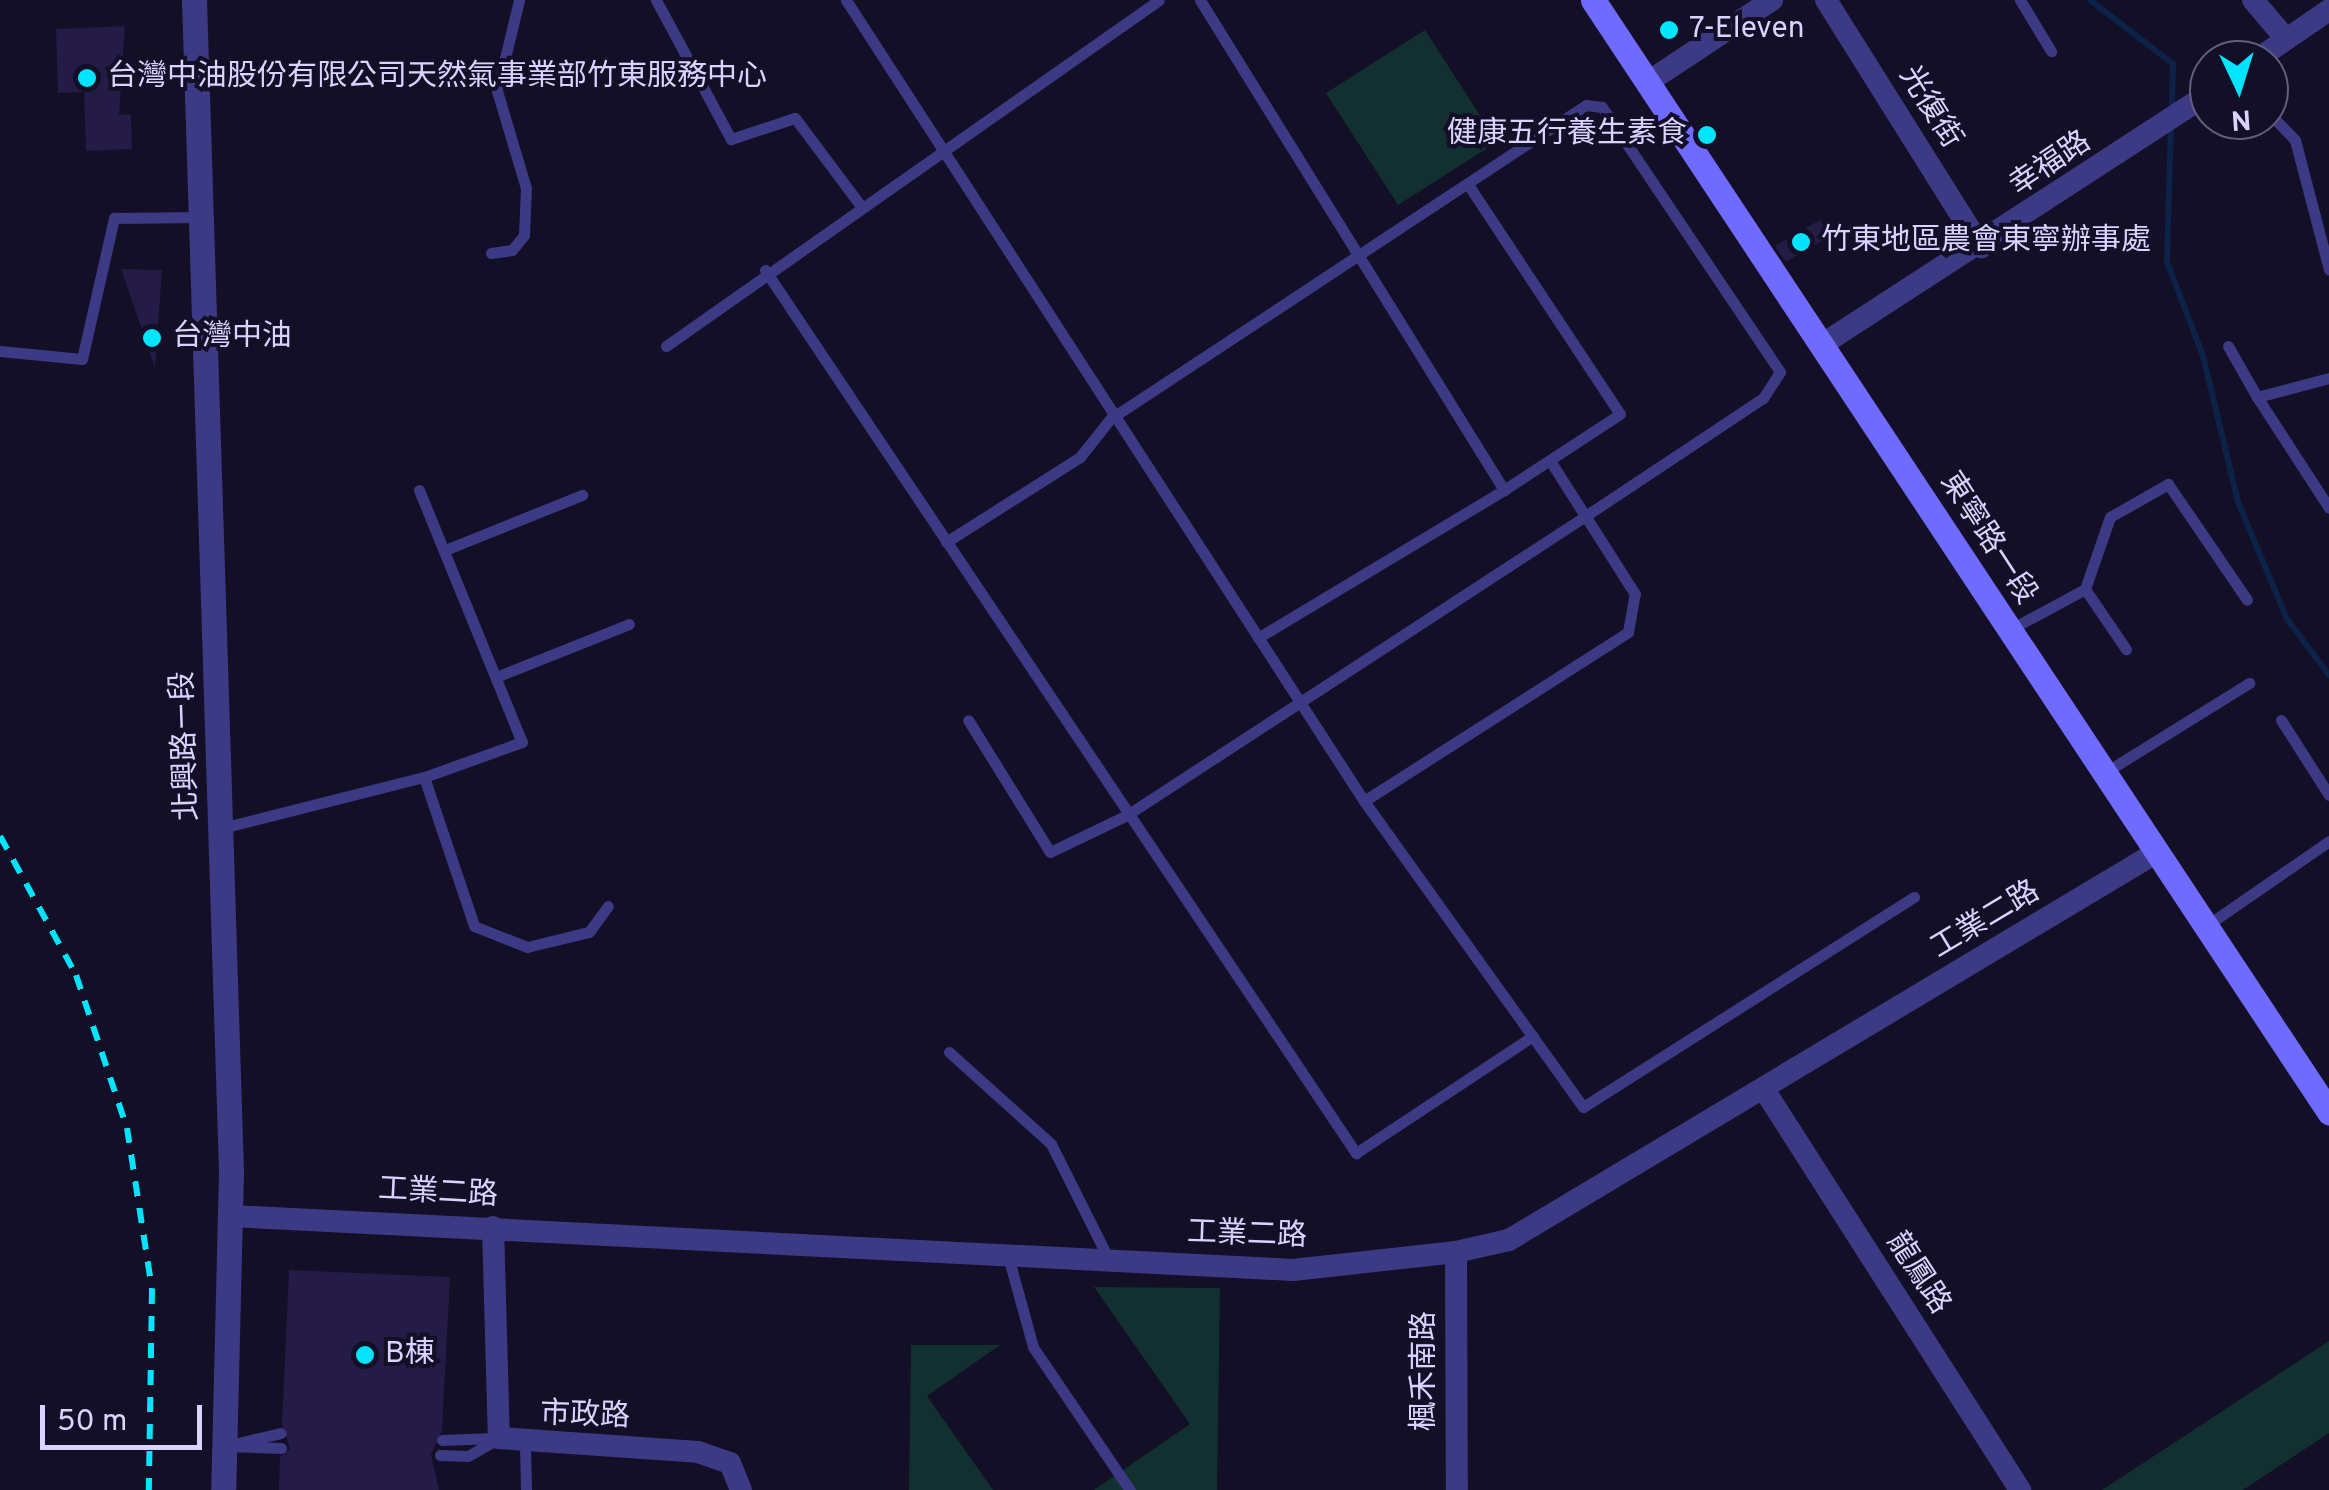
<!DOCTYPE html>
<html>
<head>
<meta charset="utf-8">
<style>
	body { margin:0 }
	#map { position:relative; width:2329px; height:1490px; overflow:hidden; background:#130f26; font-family:Overpass,"Noto Sans TC",sans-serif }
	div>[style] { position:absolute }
	.green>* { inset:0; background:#12302f }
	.stream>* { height:6px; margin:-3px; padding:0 3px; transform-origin:3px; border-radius:3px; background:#0c2248 }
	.building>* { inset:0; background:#241b47 }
	.service>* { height:11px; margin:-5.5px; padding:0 5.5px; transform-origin:5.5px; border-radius:5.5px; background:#3d3a85 }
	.minor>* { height:22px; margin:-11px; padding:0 11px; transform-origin:11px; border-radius:11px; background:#3d3a85 }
	.tertiary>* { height:25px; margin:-12.5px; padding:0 12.5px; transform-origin:12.5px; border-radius:12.5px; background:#3d3a85 }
	.secondary>* { height:25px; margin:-12.5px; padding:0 12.5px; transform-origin:12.5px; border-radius:12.5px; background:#6f6bff }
	.rail>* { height:6px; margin-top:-3px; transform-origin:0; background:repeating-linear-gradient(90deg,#00e5ff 0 15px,transparent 0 27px) }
	.dots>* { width:28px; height:28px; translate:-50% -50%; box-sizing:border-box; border:5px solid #130f26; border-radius:50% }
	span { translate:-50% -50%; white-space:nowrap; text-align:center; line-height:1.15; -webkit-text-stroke:8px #130f26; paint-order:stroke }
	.poi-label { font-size:30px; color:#d9d4ff }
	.left { translate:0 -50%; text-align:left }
	.right { translate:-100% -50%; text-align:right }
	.street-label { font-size:30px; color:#d9d4ff }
	.north { position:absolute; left:2189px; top:40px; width:100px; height:100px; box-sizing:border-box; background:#130f26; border:2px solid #625e7d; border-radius:50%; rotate:176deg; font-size:28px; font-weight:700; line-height:40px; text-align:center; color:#d9d4ff }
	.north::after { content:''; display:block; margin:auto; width:35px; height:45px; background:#00e5ff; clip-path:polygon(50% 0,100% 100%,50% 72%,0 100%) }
	.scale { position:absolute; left:40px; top:1405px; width:162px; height:45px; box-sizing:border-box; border:5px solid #d9d4ff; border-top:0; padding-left:12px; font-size:30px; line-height:35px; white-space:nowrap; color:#d9d4ff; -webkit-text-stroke:8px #130f26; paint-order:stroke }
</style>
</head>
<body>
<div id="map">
	<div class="green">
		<div style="clip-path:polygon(1425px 30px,1497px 142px,1398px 205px,1326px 93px)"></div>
		<div style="clip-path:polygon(1094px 1287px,1220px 1288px,1217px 1490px,1094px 1490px,1190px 1424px)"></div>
		<div style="clip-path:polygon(2329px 1341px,2329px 1433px,2243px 1490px,2102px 1490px)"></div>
		<div style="clip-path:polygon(911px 1345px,1000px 1345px,927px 1396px,993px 1490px,909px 1490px)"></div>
	</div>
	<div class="stream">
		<div style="left:2090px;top:0;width:105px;rotate:37.6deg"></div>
		<div style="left:2173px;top:64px;width:44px;rotate:91.3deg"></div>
		<div style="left:2171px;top:125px;width:137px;rotate:91.7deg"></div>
		<div style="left:2167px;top:262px;width:101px;rotate:69deg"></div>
		<div style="left:2203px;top:356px;width:150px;rotate:76.5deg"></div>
		<div style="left:2238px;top:502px;width:127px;rotate:67.3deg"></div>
		<div style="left:2287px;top:619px;width:70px;rotate:53.1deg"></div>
	</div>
	<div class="building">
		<div style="clip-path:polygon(125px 26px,119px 115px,131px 114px,132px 149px,86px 151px,84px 92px,58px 93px,56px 29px)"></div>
		<div style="clip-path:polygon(1820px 220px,1830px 236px,1786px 262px,1775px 246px)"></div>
		<div style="clip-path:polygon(121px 269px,162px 270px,155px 368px)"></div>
		<div style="clip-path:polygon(289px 1270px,450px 1277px,442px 1431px,431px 1454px,439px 1490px,279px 1490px,280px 1457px,290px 1449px,282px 1424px)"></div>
	</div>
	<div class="service">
		<div style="left:656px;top:0;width:158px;rotate:61.7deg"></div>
		<div style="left:731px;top:139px;width:67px;rotate:-18.2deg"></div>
		<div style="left:795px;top:118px;width:109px;rotate:53.2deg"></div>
		<div style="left:846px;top:0;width:954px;rotate:57.11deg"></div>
		<div style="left:1364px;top:801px;width:313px;rotate:-32.6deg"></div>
		<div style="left:1628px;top:632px;width:39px;rotate:-80deg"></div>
		<div style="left:1635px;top:594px;width:156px;rotate:-122.5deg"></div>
		<div style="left:1200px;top:0;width:577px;rotate:58.18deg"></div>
		<div style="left:1504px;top:490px;width:287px;rotate:149deg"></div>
		<div style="left:2020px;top:0;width:60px;rotate:58.7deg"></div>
		<div style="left:2269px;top:113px;width:37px;rotate:46deg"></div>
		<div style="left:2295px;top:140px;width:134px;rotate:75.3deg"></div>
		<div style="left:1469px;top:186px;width:273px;rotate:56.5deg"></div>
		<div style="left:1620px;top:414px;width:139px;rotate:146.8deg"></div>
		<div style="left:491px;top:253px;width:21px;rotate:-8deg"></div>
		<div style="left:512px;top:250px;width:19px;rotate:-51deg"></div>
		<div style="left:524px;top:235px;width:47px;rotate:-87.6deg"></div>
		<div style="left:526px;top:188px;width:101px;rotate:-106.6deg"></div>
		<div style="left:497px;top:91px;width:94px;rotate:-76.4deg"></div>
		<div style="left:765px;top:270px;width:1063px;rotate:56.21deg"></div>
		<div style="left:1356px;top:1153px;width:212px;rotate:-33.5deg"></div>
		<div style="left:666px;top:346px;width:602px;rotate:-35.06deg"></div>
		<div style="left:2228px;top:346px;width:59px;rotate:60.4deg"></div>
		<div style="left:0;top:351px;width:82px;rotate:5.6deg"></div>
		<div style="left:82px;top:359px;width:145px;rotate:-77.2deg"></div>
		<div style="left:114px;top:218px;width:87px;rotate:-0.7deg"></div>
		<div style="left:2329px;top:378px;width:74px;rotate:165.2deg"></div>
		<div style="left:2257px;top:397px;width:132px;rotate:57deg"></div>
		<div style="left:419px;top:490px;width:272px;rotate:67.8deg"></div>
		<div style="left:522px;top:742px;width:104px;rotate:160.3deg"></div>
		<div style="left:946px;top:542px;width:159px;rotate:-32.4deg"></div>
		<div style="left:1080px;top:457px;width:48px;rotate:-51.7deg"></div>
		<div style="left:1110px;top:419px;width:570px;rotate:-33.41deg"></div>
		<div style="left:1586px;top:105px;width:16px;rotate:7deg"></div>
		<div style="left:1602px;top:107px;width:319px;rotate:56.1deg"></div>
		<div style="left:1780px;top:372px;width:31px;rotate:123deg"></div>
		<div style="left:1763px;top:398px;width:215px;rotate:146.4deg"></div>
		<div style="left:1584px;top:517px;width:546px;rotate:146.89deg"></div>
		<div style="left:1127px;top:815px;width:85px;rotate:154.3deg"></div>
		<div style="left:1050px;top:852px;width:155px;rotate:-121.8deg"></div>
		<div style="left:445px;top:550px;width:148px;rotate:-21.9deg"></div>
		<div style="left:2085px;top:589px;width:73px;rotate:55.7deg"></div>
		<div style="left:2011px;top:629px;width:84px;rotate:-28.4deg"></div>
		<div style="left:2085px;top:589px;width:76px;rotate:-70.9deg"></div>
		<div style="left:2110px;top:517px;width:67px;rotate:-29.6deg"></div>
		<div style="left:2168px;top:484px;width:140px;rotate:55.7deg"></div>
		<div style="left:496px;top:677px;width:143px;rotate:-21.7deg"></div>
		<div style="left:2281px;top:720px;width:89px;rotate:57.4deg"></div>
		<div style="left:2104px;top:773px;width:171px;rotate:-31.8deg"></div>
		<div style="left:1364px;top:801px;width:376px;rotate:54.4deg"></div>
		<div style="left:1583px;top:1107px;width:392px;rotate:-32.4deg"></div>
		<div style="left:222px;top:828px;width:208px;rotate:-14.2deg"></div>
		<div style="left:424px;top:777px;width:157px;rotate:71.4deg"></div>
		<div style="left:474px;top:926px;width:57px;rotate:21.6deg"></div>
		<div style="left:527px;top:947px;width:64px;rotate:-13.6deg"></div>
		<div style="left:589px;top:932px;width:32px;rotate:-54deg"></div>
		<div style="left:2206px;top:926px;width:150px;rotate:-34.6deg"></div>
		<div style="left:949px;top:1052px;width:137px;rotate:42deg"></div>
		<div style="left:1051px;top:1144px;width:130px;rotate:63.4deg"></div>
		<div style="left:1008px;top:1256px;width:94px;rotate:74.6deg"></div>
		<div style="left:1033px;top:1347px;width:173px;rotate:55.9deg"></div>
		<div style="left:442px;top:1440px;width:52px;rotate:-2.2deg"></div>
		<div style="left:525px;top:1445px;width:45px;rotate:88.7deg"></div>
		<div style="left:225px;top:1446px;width:57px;rotate:-13.1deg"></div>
		<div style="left:230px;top:1446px;width:51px;rotate:2.2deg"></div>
		<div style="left:440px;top:1455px;width:28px;rotate:2deg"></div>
		<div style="left:468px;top:1456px;width:36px;rotate:-30deg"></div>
	</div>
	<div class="minor">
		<div style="left:1826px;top:0;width:292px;rotate:57.9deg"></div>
		<div style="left:2253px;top:0;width:51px;rotate:49.8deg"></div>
		<div style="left:2256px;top:60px;width:88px;rotate:-34.4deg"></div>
		<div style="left:1648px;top:82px;width:149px;rotate:-33.5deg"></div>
		<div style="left:1823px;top:344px;width:460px;rotate:-33deg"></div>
		<div style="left:1765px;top:1091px;width:474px;rotate:57.4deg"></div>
		<div style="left:232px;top:1216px;width:1062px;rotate:2.91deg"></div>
		<div style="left:1293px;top:1270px;width:164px;rotate:-6.3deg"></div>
		<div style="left:1456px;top:1252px;width:54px;rotate:-12.8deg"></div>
		<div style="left:1509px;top:1240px;width:749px;rotate:-30.91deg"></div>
		<div style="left:493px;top:1227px;width:211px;rotate:88.4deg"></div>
		<div style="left:499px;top:1438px;width:199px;rotate:4deg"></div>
		<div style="left:698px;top:1452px;width:34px;rotate:19deg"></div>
		<div style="left:730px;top:1463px;width:29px;rotate:68deg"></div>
		<div style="left:1456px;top:1252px;width:238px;rotate:89.8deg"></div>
	</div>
	<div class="tertiary">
		<div style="left:194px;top:0;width:1173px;rotate:88.19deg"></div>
		<div style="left:231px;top:1172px;width:318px;rotate:91.4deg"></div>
	</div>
	<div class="secondary">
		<div style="left:1593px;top:0;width:1334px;rotate:56.5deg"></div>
	</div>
	<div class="rail">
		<div style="left:0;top:836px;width:158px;rotate:61.3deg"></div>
		<div style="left:76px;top:975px;width:161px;rotate:71.6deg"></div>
		<div style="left:127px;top:1128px;width:163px;rotate:81.2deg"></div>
		<div style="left:152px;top:1289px;width:201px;rotate:90.9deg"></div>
	</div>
	<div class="dots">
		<div style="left:1669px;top:30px;background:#00e5ff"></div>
		<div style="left:87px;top:78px;background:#00e5ff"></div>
		<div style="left:1707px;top:135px;background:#00e5ff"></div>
		<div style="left:1801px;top:242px;background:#00e5ff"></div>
		<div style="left:152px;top:338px;background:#00e5ff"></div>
		<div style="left:365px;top:1355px;background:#00e5ff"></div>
	</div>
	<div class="poi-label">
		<span class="left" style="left:1689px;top:30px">7-Eleven</span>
		<span class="left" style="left:107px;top:78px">台灣中油股份有限公司天然氣事業部竹東服務中心</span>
		<span class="right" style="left:1687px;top:135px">健康五行養生素食</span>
		<span class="left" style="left:1821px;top:242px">竹東地區農會東寧辦事處</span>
		<span class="left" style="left:172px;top:338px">台灣中油</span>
		<span class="left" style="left:385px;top:1355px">B棟</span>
	</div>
	<div class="street-label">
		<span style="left:1929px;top:108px;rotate:58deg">光復街</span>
		<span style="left:2051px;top:165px;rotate:-34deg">幸福路</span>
		<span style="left:1987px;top:539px;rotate:57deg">東寧路一段</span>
		<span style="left:187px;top:746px;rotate:-92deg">北興路ㄧ段</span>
		<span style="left:1986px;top:921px;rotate:-31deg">工業二路</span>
		<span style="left:438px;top:1194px;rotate:3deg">工業二路</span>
		<span style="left:1247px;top:1236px;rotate:2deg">工業二路</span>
		<span style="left:1917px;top:1274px;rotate:57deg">龍鳳路</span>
		<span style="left:1426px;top:1371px;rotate:-90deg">楓禾南路</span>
		<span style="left:585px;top:1417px;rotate:2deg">市政路</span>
	</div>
	<div class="north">N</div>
	<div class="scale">50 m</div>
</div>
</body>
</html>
